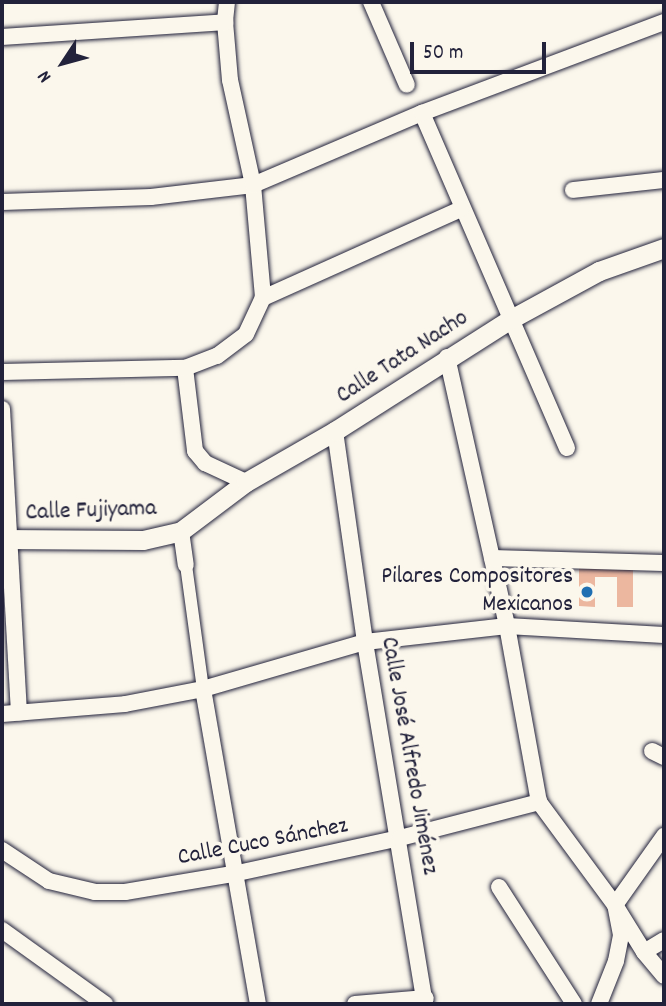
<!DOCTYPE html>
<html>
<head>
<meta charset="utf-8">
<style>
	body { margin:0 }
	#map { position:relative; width:666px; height:1006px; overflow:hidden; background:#fbf7ec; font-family:Dekko,sans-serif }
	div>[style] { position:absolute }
	.building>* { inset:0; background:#ecb79f }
	.roads { filter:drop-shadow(0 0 2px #22223b) drop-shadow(0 0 2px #22223b) }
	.pedestrian>* { height:12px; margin:-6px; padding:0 6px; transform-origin:6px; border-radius:6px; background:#fbf7ec }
	.minor>* { height:16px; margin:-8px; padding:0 8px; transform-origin:8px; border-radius:8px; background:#fbf7ec }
	.tertiary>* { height:19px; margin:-9.5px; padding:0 9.5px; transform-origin:9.5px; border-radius:9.5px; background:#fbf7ec }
	.dots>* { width:19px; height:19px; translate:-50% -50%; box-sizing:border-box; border:4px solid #fbf7ec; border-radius:50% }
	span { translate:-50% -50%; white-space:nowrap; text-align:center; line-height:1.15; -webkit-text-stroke:7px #fbf7ec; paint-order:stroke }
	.street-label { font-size:24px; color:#22223b }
	.poi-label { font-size:24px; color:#22223b }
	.right { translate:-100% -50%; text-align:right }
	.frame { position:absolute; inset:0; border:4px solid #22223b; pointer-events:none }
	.north { position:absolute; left:28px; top:28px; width:70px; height:70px; -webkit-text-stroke:5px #fbf7ec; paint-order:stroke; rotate:234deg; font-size:19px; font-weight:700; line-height:28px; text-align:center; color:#22223b }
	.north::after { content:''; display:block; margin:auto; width:24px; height:32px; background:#22223b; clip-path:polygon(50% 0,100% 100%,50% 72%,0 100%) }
	.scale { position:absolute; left:410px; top:42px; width:136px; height:32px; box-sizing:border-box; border:4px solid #22223b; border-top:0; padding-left:9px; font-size:21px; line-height:24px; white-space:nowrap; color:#22223b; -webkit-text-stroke:5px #fbf7ec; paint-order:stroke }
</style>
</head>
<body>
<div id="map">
	<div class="building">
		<div style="clip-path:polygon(579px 557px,633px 557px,633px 607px,617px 607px,617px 577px,595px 577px,595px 607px,579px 606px)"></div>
	</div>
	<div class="roads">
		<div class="pedestrian">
			<div style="left:186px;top:565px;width:125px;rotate:82.2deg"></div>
		</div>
		<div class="minor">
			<div style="left:227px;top:2px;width:20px;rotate:96deg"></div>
			<div style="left:225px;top:22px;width:58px;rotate:85.1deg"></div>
			<div style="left:230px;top:80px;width:107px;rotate:77.6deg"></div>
			<div style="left:253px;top:185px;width:113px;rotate:84.9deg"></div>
			<div style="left:371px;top:2px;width:90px;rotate:66.6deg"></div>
			<div style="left:2px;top:37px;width:224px;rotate:-3.8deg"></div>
			<div style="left:422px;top:113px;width:365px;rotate:66.6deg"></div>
			<div style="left:573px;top:190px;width:92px;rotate:-6.3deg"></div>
			<div style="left:2px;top:202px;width:149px;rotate:-1.9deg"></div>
			<div style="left:151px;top:197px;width:103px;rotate:-6.7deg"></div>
			<div style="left:253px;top:185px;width:184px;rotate:-23.1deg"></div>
			<div style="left:422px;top:113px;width:259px;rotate:-20.6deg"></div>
			<div style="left:447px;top:357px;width:276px;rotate:77.4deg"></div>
			<div style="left:507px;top:626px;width:179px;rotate:79.7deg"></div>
			<div style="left:539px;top:802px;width:128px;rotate:53.6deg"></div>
			<div style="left:615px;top:905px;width:55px;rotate:58.3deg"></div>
			<div style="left:644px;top:952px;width:31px;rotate:50deg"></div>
			<div style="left:185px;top:368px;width:84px;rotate:83.1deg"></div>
			<div style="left:195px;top:451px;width:16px;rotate:50deg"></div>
			<div style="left:205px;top:463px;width:45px;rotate:24.9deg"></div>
			<div style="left:2px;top:372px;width:183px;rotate:-1.3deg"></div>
			<div style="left:185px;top:368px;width:34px;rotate:-21deg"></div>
			<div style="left:217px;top:356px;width:36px;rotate:-37deg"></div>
			<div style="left:246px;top:334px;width:40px;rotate:-65deg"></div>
			<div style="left:263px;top:298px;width:217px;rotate:-24.2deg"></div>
			<div style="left:2px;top:409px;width:304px;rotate:86.8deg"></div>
			<div style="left:335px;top:431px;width:213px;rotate:81.9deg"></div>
			<div style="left:365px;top:642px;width:367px;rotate:80.6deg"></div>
			<div style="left:181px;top:531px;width:34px;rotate:82deg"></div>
			<div style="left:492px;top:558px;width:172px;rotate:1.7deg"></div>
			<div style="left:203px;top:689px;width:320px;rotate:80.1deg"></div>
			<div style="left:2px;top:714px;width:123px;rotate:-4.6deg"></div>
			<div style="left:125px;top:704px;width:79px;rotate:-10.9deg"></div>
			<div style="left:203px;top:689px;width:169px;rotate:-16.2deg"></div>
			<div style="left:365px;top:642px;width:143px;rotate:-6.4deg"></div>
			<div style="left:507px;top:626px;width:157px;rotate:3.3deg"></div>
			<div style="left:652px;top:751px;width:13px;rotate:27deg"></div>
			<div style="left:2px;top:850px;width:56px;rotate:33.4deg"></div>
			<div style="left:49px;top:881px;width:47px;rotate:13.4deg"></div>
			<div style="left:95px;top:892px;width:30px"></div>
			<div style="left:125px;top:892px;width:109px;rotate:-9.5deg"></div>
			<div style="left:233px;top:874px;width:171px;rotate:-12.2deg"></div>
			<div style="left:400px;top:838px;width:144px;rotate:-14.5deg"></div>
			<div style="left:499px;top:887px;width:139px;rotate:57.3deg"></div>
			<div style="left:2px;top:930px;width:127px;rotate:35.7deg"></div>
			<div style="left:644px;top:952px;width:23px;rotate:-31deg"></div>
			<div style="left:355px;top:1004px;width:71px;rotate:-4.8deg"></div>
			<div style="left:599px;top:1004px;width:46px;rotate:-68.4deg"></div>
			<div style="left:616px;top:961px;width:26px;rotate:-79deg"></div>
			<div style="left:621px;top:935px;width:31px;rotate:-101deg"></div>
			<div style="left:615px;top:905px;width:85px;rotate:-54.6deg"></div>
		</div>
		<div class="tertiary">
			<div style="left:2px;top:539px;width:141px;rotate:0.4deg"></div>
			<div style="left:143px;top:540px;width:39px;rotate:-13deg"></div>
			<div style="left:181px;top:531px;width:81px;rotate:-37deg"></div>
			<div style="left:246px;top:482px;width:103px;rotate:-29.8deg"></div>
			<div style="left:335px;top:431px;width:209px;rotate:-32.5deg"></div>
			<div style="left:511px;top:319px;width:100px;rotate:-28.6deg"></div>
			<div style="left:599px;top:271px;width:69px;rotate:-19.5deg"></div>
		</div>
	</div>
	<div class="dots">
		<div style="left:587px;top:592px;background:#1f6fb2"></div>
	</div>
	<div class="street-label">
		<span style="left:403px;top:358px;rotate:-33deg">Calle Tata Nacho</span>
		<span style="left:91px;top:512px;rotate:-2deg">Calle Fujiyama</span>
		<span style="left:408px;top:756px;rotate:80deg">Calle José Alfredo Jiménez</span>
		<span style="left:263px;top:843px;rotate:-11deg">Calle Cuco Sánchez</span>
	</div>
	<div class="poi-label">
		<span class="right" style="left:573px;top:592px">Pilares Compositores<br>Mexicanos</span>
	</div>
	<div class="frame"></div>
	<div class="north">N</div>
	<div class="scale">50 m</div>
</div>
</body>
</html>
